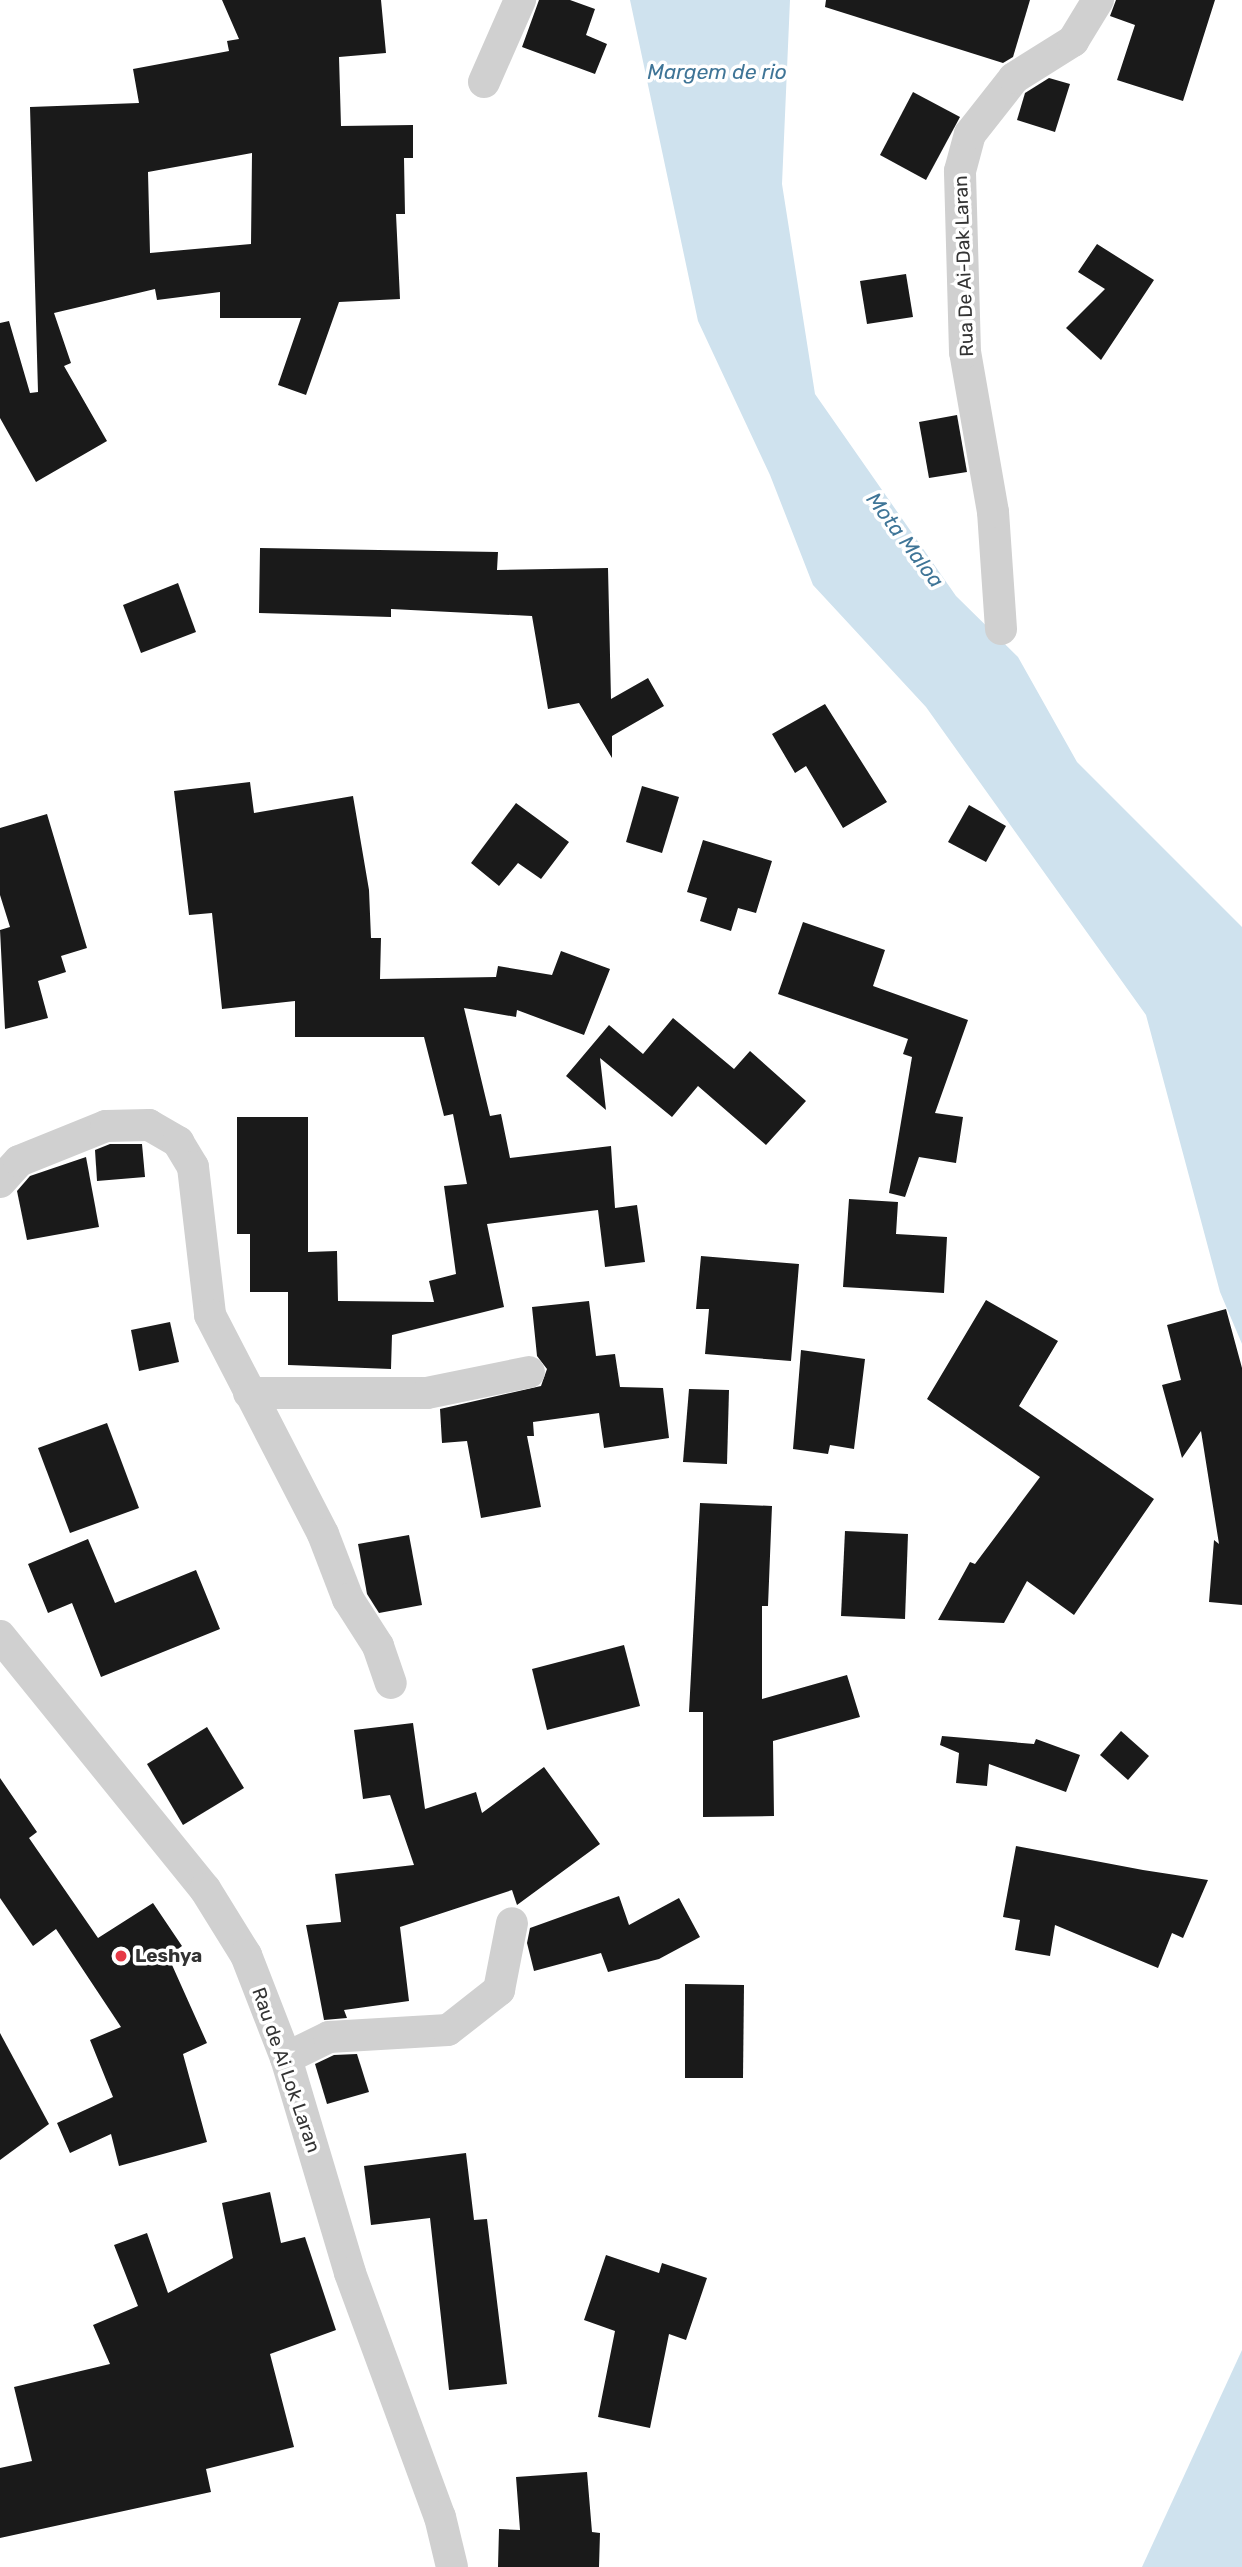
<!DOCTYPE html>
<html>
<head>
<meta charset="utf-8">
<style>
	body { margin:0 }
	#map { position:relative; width:1242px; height:2567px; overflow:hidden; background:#fff; font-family:Rubik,sans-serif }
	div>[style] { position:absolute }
	.water>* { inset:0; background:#cfe2ee }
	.building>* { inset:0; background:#1a1a1a }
	.street>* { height:32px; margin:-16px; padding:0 16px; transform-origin:16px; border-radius:16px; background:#d0d0d0 }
	.dots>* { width:19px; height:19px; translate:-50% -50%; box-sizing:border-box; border:4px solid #fff; border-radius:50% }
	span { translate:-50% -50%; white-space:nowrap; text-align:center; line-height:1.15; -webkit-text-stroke:7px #fff; paint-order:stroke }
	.street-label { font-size:19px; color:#333 }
	.poi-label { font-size:19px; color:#333; font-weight:700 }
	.left { translate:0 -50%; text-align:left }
	.water-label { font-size:21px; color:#3f7597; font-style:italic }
</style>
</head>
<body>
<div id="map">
	<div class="water">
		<div style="clip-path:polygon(630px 0,790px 0,782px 184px,815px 394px,956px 596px,1018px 657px,1077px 762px,1242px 927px,1242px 1344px,1220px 1292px,1146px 1015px,926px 707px,813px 585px,770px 475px,698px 321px)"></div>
		<div style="clip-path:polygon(1242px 2350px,1242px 2567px,1142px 2567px)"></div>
	</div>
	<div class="building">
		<div style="clip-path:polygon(evenodd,222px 0,381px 0,386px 53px,339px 57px,341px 126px,413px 125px,413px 158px,404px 158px,405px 214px,396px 214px,400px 299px,339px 302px,306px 395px,278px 385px,301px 318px,220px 318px,220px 292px,157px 300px,155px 289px,54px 313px,71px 363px,64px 366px,107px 441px,36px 482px,0 418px,0 323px,9px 321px,30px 393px,38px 392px,30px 107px,139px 103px,133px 69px,229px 51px,227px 41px,239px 39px,222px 0,252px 153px,251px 244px,150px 253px,148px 172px,252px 153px)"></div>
		<div style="clip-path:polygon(539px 0,570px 0,595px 9px,586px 35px,607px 44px,595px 74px,522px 47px)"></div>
		<div style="clip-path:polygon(826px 0,1030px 0,1013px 57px,1003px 63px,825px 7px)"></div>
		<div style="clip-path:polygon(1116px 0,1215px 0,1183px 101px,1117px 80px,1135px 25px,1110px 16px)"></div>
		<div style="clip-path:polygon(1049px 78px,1070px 84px,1055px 132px,1017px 120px,1025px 93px)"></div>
		<div style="clip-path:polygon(913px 92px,960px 117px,926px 180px,880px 155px)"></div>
		<div style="clip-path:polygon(1097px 244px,1154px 280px,1101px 360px,1066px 328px,1105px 289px,1078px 272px)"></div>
		<div style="clip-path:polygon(906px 274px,913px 317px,867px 324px,860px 281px)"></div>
		<div style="clip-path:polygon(957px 415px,967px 472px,929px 478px,919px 422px)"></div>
		<div style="clip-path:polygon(260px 548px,498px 552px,497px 570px,608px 568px,611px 699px,648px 678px,664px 706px,612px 736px,612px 758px,579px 703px,548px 709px,532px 616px,391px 609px,391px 617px,259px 613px)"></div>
		<div style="clip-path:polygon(178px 583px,196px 632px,141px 653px,123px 605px)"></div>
		<div style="clip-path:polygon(825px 704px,887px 802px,843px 828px,806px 766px,795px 773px,772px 734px)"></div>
		<div style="clip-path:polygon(250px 782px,254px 813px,353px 796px,369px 890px,371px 938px,381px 938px,380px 979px,496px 977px,498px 966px,552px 975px,561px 951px,610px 969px,584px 1035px,517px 1010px,516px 1017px,464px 1008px,490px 1116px,501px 1114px,510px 1158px,611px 1146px,615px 1208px,637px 1205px,645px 1262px,605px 1267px,598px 1210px,487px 1224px,504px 1307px,392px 1335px,391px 1369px,288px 1365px,288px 1292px,250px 1292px,250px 1234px,237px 1234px,237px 1117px,308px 1117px,308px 1252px,337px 1251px,338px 1301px,434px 1302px,429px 1281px,456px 1274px,444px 1186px,467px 1184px,453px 1114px,444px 1116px,424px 1037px,295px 1037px,295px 1001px,222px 1009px,212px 913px,189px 915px,174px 791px)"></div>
		<div style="clip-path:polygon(642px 786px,679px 797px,662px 853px,626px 842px)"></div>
		<div style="clip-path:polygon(516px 803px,569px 842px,541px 879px,518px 863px,499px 886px,471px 863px)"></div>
		<div style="clip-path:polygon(969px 805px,1006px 826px,986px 862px,948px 842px)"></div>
		<div style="clip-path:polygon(47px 814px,87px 948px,61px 956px,66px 972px,38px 981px,48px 1018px,5px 1029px,0 930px,10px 927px,0 895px,0 828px)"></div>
		<div style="clip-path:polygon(703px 840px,772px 861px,756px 913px,738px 908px,731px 931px,700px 921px,707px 898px,687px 892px)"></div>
		<div style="clip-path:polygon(803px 922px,885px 950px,873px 986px,968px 1020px,935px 1113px,963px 1117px,956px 1163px,919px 1157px,905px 1197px,889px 1193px,912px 1057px,903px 1054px,908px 1039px,778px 994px)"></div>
		<div style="clip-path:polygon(673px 1018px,734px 1069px,750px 1051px,806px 1101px,766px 1145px,698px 1086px,672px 1117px,600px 1058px,606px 1110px,566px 1076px,609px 1025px,643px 1054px)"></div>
		<div style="clip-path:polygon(110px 1144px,142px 1144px,145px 1177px,97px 1181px,95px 1150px)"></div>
		<div style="clip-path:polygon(86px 1157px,99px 1227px,27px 1240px,17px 1191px,30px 1176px)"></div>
		<div style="clip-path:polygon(849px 1199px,898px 1202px,896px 1234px,947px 1237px,944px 1293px,843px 1287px)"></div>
		<div style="clip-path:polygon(701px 1256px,799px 1264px,791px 1361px,705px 1354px,709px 1309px,696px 1309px)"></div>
		<div style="clip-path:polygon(986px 1300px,1058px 1341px,1019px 1406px,1154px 1499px,1074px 1615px,1027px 1581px,1004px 1623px,938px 1620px,970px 1562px,975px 1564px,1040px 1477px,927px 1399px)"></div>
		<div style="clip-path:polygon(589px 1301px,596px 1356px,615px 1354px,620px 1387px,663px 1388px,669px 1438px,604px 1448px,599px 1413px,533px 1422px,534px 1436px,527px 1436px,541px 1507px,481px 1518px,467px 1441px,442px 1443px,440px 1409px,541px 1386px,547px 1369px,537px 1356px,532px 1307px)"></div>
		<div style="clip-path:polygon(1226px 1309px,1242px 1368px,1242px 1605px,1209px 1602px,1214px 1540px,1219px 1544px,1201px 1431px,1182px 1458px,1162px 1385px,1181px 1380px,1167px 1325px)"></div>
		<div style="clip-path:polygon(170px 1322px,179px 1362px,139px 1371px,131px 1330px)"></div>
		<div style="clip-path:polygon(801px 1350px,865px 1359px,854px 1449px,830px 1445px,828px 1454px,793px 1449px)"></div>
		<div style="clip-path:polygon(689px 1389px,729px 1390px,727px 1464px,683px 1462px)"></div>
		<div style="clip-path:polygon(107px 1423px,139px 1508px,70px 1533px,38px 1448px)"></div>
		<div style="clip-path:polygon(700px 1503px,772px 1506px,768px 1606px,762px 1606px,762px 1699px,847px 1675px,860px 1717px,773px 1741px,774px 1816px,703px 1817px,703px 1712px,689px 1712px)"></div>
		<div style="clip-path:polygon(845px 1531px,908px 1534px,905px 1619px,841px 1616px)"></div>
		<div style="clip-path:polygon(409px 1535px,422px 1605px,379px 1613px,367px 1594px,358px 1544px)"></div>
		<div style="clip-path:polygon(88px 1539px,115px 1603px,196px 1570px,220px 1629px,101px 1677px,72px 1603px,48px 1613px,28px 1564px)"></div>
		<div style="clip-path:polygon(624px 1645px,640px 1706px,547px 1730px,532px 1669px)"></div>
		<div style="clip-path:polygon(413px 1723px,425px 1809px,476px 1792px,482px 1813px,544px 1767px,600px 1844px,517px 1905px,512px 1890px,400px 1927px,409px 2001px,344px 2010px,347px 2018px,324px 2020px,306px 1925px,341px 1922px,335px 1874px,414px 1865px,390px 1795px,363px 1799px,354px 1730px)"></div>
		<div style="clip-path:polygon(207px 1727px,244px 1788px,183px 1825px,147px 1764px)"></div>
		<div style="clip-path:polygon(1121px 1731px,1149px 1756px,1128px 1780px,1100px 1755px)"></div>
		<div style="clip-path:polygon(942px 1736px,1034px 1744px,1036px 1739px,1080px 1755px,1066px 1792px,989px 1764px,987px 1786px,956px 1783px,959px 1753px,940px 1745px)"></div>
		<div style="clip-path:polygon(0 1778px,37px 1832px,29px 1838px,98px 1938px,153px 1903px,182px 1946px,168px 1956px,207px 2043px,183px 2054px,207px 2142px,119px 2166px,111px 2134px,70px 2153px,57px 2123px,113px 2097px,90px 2040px,121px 2027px,56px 1929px,33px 1946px,0 1898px)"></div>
		<div style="clip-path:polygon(1016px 1846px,1143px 1870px,1208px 1880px,1183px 1938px,1172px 1933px,1158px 1968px,1055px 1925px,1050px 1956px,1015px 1950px,1020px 1920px,1003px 1917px)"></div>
		<div style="clip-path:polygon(619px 1896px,629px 1925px,679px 1898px,700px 1937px,659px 1959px,608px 1972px,601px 1953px,534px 1971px,527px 1943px,530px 1928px)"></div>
		<div style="clip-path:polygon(685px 1984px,744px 1985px,743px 2078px,685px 2078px)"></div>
		<div style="clip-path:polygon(0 2033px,49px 2124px,0 2160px)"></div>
		<div style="clip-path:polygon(357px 2054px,369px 2092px,327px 2104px,315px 2064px,334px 2055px)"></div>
		<div style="clip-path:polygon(466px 2153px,474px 2220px,487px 2219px,507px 2384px,449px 2390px,430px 2218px,371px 2225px,364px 2166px)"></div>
		<div style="clip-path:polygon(270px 2192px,281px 2243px,305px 2237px,336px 2330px,270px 2354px,294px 2447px,206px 2469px,211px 2492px,0 2538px,0 2468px,32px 2461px,14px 2387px,110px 2364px,93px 2325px,138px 2306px,114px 2245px,147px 2233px,168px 2293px,233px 2258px,222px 2203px)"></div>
		<div style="clip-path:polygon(606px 2255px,659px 2273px,662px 2263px,707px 2278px,686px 2340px,669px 2334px,650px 2428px,598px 2417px,615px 2331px,584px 2320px)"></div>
		<div style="clip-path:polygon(587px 2472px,592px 2532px,600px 2533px,599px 2567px,498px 2567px,499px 2529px,520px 2530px,516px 2477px)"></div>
	</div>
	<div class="street">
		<div style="left:484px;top:82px;width:90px;rotate:-66.3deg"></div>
		<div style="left:1001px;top:629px;width:117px;rotate:-93.9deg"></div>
		<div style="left:993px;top:512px;width:162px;rotate:-99.9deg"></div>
		<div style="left:965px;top:352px;width:181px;rotate:-91.6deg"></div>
		<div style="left:960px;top:171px;width:38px;rotate:-75deg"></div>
		<div style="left:970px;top:134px;width:71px;rotate:-51.8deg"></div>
		<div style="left:1014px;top:78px;width:70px;rotate:-32.1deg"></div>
		<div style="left:1073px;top:41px;width:48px;rotate:-58.6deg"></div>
		<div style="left:0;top:1182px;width:28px;rotate:-48deg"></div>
		<div style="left:19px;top:1161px;width:94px;rotate:-21.9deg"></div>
		<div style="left:106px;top:1126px;width:43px;rotate:-1.3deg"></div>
		<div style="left:149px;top:1125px;width:34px;rotate:30deg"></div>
		<div style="left:178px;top:1142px;width:29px;rotate:59deg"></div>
		<div style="left:193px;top:1167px;width:149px;rotate:83.4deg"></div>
		<div style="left:210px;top:1315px;width:246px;rotate:62.7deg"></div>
		<div style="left:323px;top:1534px;width:70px;rotate:69deg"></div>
		<div style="left:348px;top:1599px;width:56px;rotate:57.4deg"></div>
		<div style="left:378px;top:1646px;width:39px;rotate:71deg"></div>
		<div style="left:249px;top:1393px;width:178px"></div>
		<div style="left:427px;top:1393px;width:104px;rotate:-11.6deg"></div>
		<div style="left:0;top:1636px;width:326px;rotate:51deg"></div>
		<div style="left:205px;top:1889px;width:78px;rotate:58.2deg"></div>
		<div style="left:246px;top:1955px;width:110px;rotate:68.8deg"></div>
		<div style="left:286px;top:2058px;width:224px;rotate:73.4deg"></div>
		<div style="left:350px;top:2273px;width:260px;rotate:69.8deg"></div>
		<div style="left:440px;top:2517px;width:51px;rotate:76.5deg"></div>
		<div style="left:286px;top:2058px;width:48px;rotate:-26deg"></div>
		<div style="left:329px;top:2037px;width:119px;rotate:-3.4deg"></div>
		<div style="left:448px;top:2030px;width:65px;rotate:-38.1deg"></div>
		<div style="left:499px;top:1990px;width:68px;rotate:-79deg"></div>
	</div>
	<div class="dots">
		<div style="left:121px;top:1956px;background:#e63946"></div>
	</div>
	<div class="street-label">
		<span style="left:964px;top:266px;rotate:-92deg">Rua De Ai-Dak Laran</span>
		<span style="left:286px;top:2070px;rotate:71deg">Rau de Ai Lok Laran</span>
	</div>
	<div class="poi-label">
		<span class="left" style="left:135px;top:1956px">Leshya</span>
	</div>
	<div class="water-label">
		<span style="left:717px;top:72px">Margem de rio</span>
		<span style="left:905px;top:540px;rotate:53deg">Mota Maloa</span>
	</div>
</div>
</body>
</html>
